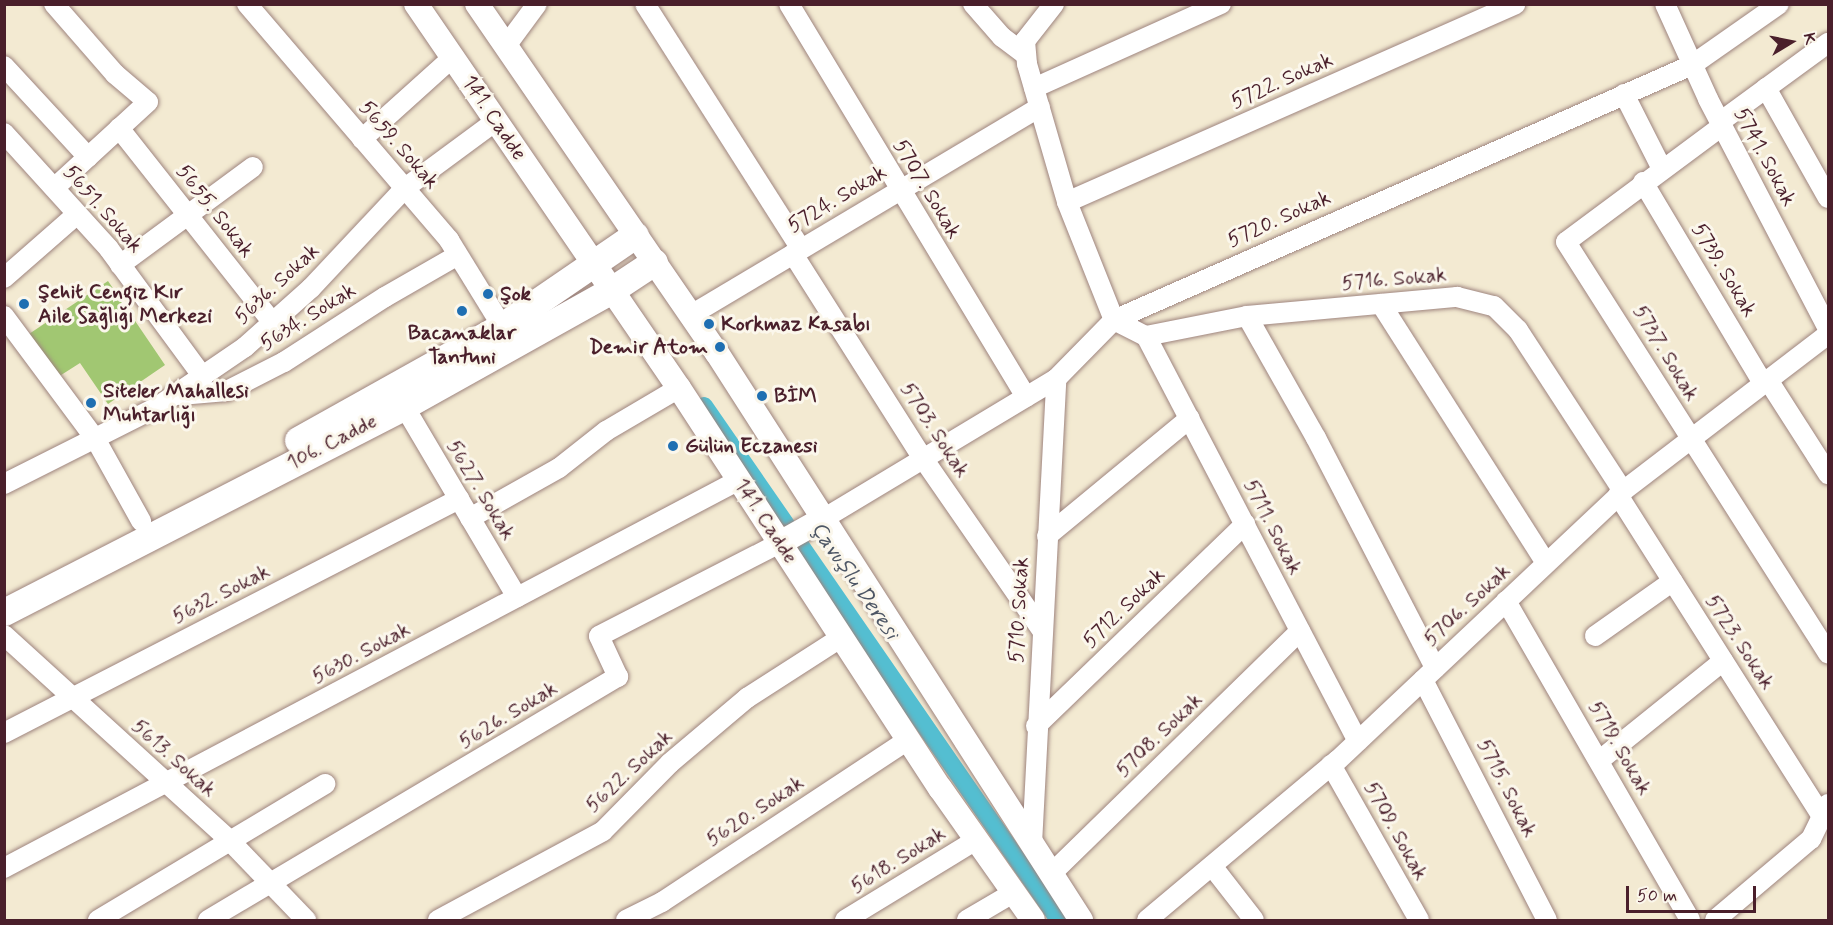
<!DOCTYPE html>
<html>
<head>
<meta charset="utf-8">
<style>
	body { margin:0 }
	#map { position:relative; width:1833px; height:925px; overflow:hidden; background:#f3ead2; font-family:Mynerve,sans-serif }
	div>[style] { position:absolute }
	.green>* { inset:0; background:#a1c772 }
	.canal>* { height:18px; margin:-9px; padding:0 9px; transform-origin:9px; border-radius:9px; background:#54bed1 }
	.roads { filter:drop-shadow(0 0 2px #9e847e) drop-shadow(0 0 2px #9e847e) }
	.minor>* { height:20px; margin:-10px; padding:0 10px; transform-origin:10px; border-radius:10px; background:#fff }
	.tertiary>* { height:24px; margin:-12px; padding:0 12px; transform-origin:12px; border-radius:12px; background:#fff }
	.secondary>* { height:27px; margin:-13.5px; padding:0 13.5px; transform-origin:13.5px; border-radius:13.5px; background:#fff }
	.dots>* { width:16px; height:16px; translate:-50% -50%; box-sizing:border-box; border:3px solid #fbf7ec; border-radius:50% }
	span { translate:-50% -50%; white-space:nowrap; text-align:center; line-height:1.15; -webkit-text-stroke:6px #fbf7ec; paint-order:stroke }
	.street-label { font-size:21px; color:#4a1f2b }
	.poi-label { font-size:21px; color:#4a1f2b; font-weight:700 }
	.left { translate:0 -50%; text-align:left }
	.right { translate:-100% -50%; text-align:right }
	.water-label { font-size:22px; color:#4e5765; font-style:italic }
	.frame { position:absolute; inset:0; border:6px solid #4a1f2b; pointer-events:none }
	.north { position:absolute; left:1761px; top:12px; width:60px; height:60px; -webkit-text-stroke:4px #fbf7ec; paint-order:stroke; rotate:80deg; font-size:16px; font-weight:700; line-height:24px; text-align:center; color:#4a1f2b }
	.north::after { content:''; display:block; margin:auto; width:21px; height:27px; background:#4a1f2b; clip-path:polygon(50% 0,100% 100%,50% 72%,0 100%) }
	.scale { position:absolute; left:1626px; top:886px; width:130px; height:27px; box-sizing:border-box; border:3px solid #4a1f2b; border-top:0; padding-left:8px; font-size:18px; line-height:21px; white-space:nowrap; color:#4a1f2b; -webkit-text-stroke:4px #fbf7ec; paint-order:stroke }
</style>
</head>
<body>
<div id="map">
	<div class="green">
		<div style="clip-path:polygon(108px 281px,165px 365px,108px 404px,80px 363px,58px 377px,29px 334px)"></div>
	</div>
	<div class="canal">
		<div style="left:704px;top:406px;width:625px;rotate:55.37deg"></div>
	</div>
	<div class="roads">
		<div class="minor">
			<div style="left:54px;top:4px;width:93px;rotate:48.9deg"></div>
			<div style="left:115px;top:74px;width:43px;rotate:40.3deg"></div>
			<div style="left:148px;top:102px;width:127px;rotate:137.5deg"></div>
			<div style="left:247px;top:4px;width:311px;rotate:49.4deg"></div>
			<div style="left:449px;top:240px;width:101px;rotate:58.4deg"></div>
			<div style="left:645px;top:4px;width:290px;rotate:57.5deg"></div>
			<div style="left:789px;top:4px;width:459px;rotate:58.9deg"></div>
			<div style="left:973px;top:4px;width:44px;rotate:48.7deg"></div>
			<div style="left:1002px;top:37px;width:30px;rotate:37deg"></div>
			<div style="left:1054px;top:4px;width:47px;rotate:128.1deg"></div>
			<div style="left:1025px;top:41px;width:23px;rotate:85deg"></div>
			<div style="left:1027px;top:64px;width:144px;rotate:73.8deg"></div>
			<div style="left:1067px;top:202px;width:127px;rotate:68.3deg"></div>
			<div style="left:1665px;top:4px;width:104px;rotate:65.6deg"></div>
			<div style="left:1708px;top:99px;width:259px;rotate:62.4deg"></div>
			<div style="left:506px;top:46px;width:52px;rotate:-53.6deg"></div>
			<div style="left:4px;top:66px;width:124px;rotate:47.3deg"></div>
			<div style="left:1034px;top:88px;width:205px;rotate:-24.2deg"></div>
			<div style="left:1766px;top:88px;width:126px;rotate:60.6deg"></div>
			<div style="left:1624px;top:94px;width:84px;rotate:63.1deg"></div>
			<div style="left:1720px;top:122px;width:134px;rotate:-36.2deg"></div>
			<div style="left:1722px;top:126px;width:194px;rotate:143.4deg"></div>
			<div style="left:1566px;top:242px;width:488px;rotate:57.5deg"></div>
			<div style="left:119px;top:128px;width:247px;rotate:51.7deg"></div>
			<div style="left:4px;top:133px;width:156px;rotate:47.8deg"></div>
			<div style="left:109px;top:249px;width:159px;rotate:53.7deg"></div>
			<div style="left:362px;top:139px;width:122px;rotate:-42deg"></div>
			<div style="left:1643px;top:182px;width:234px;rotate:59.2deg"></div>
			<div style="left:1067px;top:202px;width:490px;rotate:-23.8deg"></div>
			<div style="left:793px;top:254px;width:241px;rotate:57.6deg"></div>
			<div style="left:922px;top:457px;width:211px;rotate:55.3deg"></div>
			<div style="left:120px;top:265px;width:165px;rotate:-36.4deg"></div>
			<div style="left:4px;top:278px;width:97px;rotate:-41.2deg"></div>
			<div style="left:1381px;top:304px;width:307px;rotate:57.5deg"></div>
			<div style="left:691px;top:315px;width:406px;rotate:-30.8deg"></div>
			<div style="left:4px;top:316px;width:154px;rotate:53.4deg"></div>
			<div style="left:96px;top:440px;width:93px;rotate:60.9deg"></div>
			<div style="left:1247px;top:316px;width:140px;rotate:60.5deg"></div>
			<div style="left:1316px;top:438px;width:259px;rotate:62.6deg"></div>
			<div style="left:1114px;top:320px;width:36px;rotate:27deg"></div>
			<div style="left:1146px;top:336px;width:103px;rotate:-11.2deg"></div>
			<div style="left:1247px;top:316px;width:211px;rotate:-5.2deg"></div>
			<div style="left:1457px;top:297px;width:38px;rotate:14deg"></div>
			<div style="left:1494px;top:306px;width:34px;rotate:45deg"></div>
			<div style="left:1518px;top:330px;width:192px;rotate:56.9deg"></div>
			<div style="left:1146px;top:336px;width:457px;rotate:62.4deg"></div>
			<div style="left:1768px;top:380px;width:112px;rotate:57.4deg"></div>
			<div style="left:180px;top:395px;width:47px;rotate:-4.9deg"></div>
			<div style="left:227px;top:391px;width:64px;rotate:-27deg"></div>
			<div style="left:284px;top:362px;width:120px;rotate:-32.8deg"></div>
			<div style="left:385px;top:297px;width:84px;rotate:-29.9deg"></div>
			<div style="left:404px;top:406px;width:222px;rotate:59.4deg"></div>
			<div style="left:4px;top:484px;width:171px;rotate:-26.7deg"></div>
			<div style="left:157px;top:407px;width:107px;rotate:-34.3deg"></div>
			<div style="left:245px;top:347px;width:89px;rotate:-41.8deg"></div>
			<div style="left:311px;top:288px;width:137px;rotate:-46.8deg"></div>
			<div style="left:405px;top:188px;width:113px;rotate:-36.4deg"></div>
			<div style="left:1618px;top:495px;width:380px;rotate:57.6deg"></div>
			<div style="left:470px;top:518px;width:102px;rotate:-29.3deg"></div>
			<div style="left:559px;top:468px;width:60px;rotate:-38.2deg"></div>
			<div style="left:606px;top:431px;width:85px;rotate:-30.5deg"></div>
			<div style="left:823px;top:519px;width:272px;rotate:-31deg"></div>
			<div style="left:1056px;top:379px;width:83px;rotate:-45.5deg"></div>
			<div style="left:1114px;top:320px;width:632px;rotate:-23.81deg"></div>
			<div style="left:1692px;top:65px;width:106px;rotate:-35deg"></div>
			<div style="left:1047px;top:536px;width:185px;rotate:-39.5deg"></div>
			<div style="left:1506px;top:601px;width:368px;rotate:60deg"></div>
			<div style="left:4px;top:635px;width:306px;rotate:42.3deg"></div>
			<div style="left:230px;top:841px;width:110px;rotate:46.1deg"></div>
			<div style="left:1595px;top:636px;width:95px;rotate:-35.2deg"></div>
			<div style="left:1423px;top:680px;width:270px;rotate:62.7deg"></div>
			<div style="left:1036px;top:726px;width:291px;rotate:-44deg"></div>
			<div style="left:4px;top:733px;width:512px;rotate:-27.22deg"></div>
			<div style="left:1600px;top:760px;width:158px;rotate:-38.8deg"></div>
			<div style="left:1331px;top:765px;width:178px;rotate:60.4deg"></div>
			<div style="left:1032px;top:844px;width:466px;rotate:-87deg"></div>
			<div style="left:1212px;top:866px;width:68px;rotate:52.1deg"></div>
			<div style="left:4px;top:868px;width:831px;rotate:-27.83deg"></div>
			<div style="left:1051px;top:874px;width:348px;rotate:-44.3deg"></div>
			<div style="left:98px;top:920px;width:265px;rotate:-30.9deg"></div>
			<div style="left:208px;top:920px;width:477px;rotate:-30.7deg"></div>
			<div style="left:618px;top:677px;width:45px;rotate:-114.9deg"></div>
			<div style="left:599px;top:636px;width:203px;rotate:-27.2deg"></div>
			<div style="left:438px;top:920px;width:187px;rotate:-28.3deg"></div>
			<div style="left:603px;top:831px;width:95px;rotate:-45.4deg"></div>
			<div style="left:670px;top:763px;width:101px;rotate:-40.2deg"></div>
			<div style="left:747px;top:698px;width:113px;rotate:-32.7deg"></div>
			<div style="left:626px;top:920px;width:40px;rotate:-26.6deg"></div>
			<div style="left:662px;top:902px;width:296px;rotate:-33.4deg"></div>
			<div style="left:845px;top:920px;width:153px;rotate:-31.4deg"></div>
			<div style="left:967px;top:920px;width:53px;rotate:-30.4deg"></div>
			<div style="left:1147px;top:920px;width:249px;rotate:-40deg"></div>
			<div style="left:1338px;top:760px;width:392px;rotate:-43.3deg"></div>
			<div style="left:1623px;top:491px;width:258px;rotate:-37.4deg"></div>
			<div style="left:1715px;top:920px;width:126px;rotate:-40.2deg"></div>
			<div style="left:1811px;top:839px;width:39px;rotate:-64deg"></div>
		</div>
		<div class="tertiary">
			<div style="left:416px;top:4px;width:465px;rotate:55.6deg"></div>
			<div style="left:679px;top:388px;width:478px;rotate:56.9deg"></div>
			<div style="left:940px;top:788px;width:161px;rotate:54.8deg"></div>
			<div style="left:477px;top:4px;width:424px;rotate:55.5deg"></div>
			<div style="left:717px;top:353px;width:674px;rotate:57.3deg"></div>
			<div style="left:780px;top:543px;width:49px;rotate:-29.2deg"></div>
		</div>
		<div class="secondary">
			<div style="left:298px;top:440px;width:234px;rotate:-29.2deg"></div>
			<div style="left:502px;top:326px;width:161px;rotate:-34.4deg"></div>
			<div style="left:4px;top:612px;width:450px;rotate:-27.2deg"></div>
			<div style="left:404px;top:406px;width:240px;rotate:-29.2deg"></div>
			<div style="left:613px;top:289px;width:49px;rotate:-33.4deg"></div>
		</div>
	</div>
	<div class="dots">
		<div style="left:488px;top:294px;background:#1f6fb2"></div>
		<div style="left:24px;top:304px;background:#1f6fb2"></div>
		<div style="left:462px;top:311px;background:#1f6fb2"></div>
		<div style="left:709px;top:324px;background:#1f6fb2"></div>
		<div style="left:720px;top:347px;background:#1f6fb2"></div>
		<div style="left:762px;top:396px;background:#1f6fb2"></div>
		<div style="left:91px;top:403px;background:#1f6fb2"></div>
		<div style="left:673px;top:446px;background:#1f6fb2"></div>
	</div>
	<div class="street-label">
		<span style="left:1282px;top:81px;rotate:-24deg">5722. Sokak</span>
		<span style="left:494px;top:118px;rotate:56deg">141. Cadde</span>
		<span style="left:399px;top:145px;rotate:49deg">5659. Sokak</span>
		<span style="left:1765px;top:157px;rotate:62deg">5741. Sokak</span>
		<span style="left:927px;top:189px;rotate:59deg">5707. Sokak</span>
		<span style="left:837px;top:199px;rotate:-31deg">5724. Sokak</span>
		<span style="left:103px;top:209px;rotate:49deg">5651. Sokak</span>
		<span style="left:215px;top:211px;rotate:52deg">5655. Sokak</span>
		<span style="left:1279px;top:219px;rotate:-24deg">5720. Sokak</span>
		<span style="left:1724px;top:270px;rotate:59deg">5739. Sokak</span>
		<span style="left:1394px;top:279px;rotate:-5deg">5716. Sokak</span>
		<span style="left:277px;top:284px;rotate:-43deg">5636. Sokak</span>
		<span style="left:308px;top:317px;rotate:-32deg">5634. Sokak</span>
		<span style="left:1666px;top:353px;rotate:59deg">5737. Sokak</span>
		<span style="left:935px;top:430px;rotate:57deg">5703. Sokak</span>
		<span style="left:332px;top:442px;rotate:-27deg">106. Cadde</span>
		<span style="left:481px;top:490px;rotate:59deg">5627. Sokak</span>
		<span style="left:766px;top:521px;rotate:57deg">141. Cadde</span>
		<span style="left:1273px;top:527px;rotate:63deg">5711. Sokak</span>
		<span style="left:221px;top:594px;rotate:-27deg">5632. Sokak</span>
		<span style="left:1467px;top:605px;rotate:-43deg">5706. Sokak</span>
		<span style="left:1124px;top:608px;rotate:-44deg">5712. Sokak</span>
		<span style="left:1019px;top:610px;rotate:-87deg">5710. Sokak</span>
		<span style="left:1740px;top:642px;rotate:57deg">5723. Sokak</span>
		<span style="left:361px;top:653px;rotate:-28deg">5630. Sokak</span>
		<span style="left:508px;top:715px;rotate:-31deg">5626. Sokak</span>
		<span style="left:1159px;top:735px;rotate:-44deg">5708. Sokak</span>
		<span style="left:1620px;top:748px;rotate:60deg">5719. Sokak</span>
		<span style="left:174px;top:758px;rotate:42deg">5613. Sokak</span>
		<span style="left:629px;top:771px;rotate:-43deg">5622. Sokak</span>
		<span style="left:1507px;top:788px;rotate:63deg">5715. Sokak</span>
		<span style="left:755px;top:811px;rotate:-33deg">5620. Sokak</span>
		<span style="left:1396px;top:831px;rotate:61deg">5709. Sokak</span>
		<span style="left:898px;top:860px;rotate:-32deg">5618. Sokak</span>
	</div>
	<div class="poi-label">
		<span class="left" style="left:38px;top:304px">Şehit Cengiz Kır<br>Aile Sağlığı Merkezi</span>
		<span class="left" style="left:500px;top:294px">Şok</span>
		<span class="left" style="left:721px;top:324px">Korkmaz Kasabı</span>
		<span style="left:462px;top:345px">Bacanaklar<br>Tantuni</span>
		<span class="right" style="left:708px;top:347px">Demir Atom</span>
		<span class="left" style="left:103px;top:403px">Siteler Mahallesi<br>Muhtarlığı</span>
		<span class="left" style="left:774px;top:396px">BİM</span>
		<span class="left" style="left:685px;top:446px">Gülün Eczanesi</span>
	</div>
	<div class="water-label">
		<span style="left:854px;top:581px;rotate:55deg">Çavuşlu Deresi</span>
	</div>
	<div class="frame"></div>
	<div class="north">K</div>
	<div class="scale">50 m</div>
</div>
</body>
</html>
